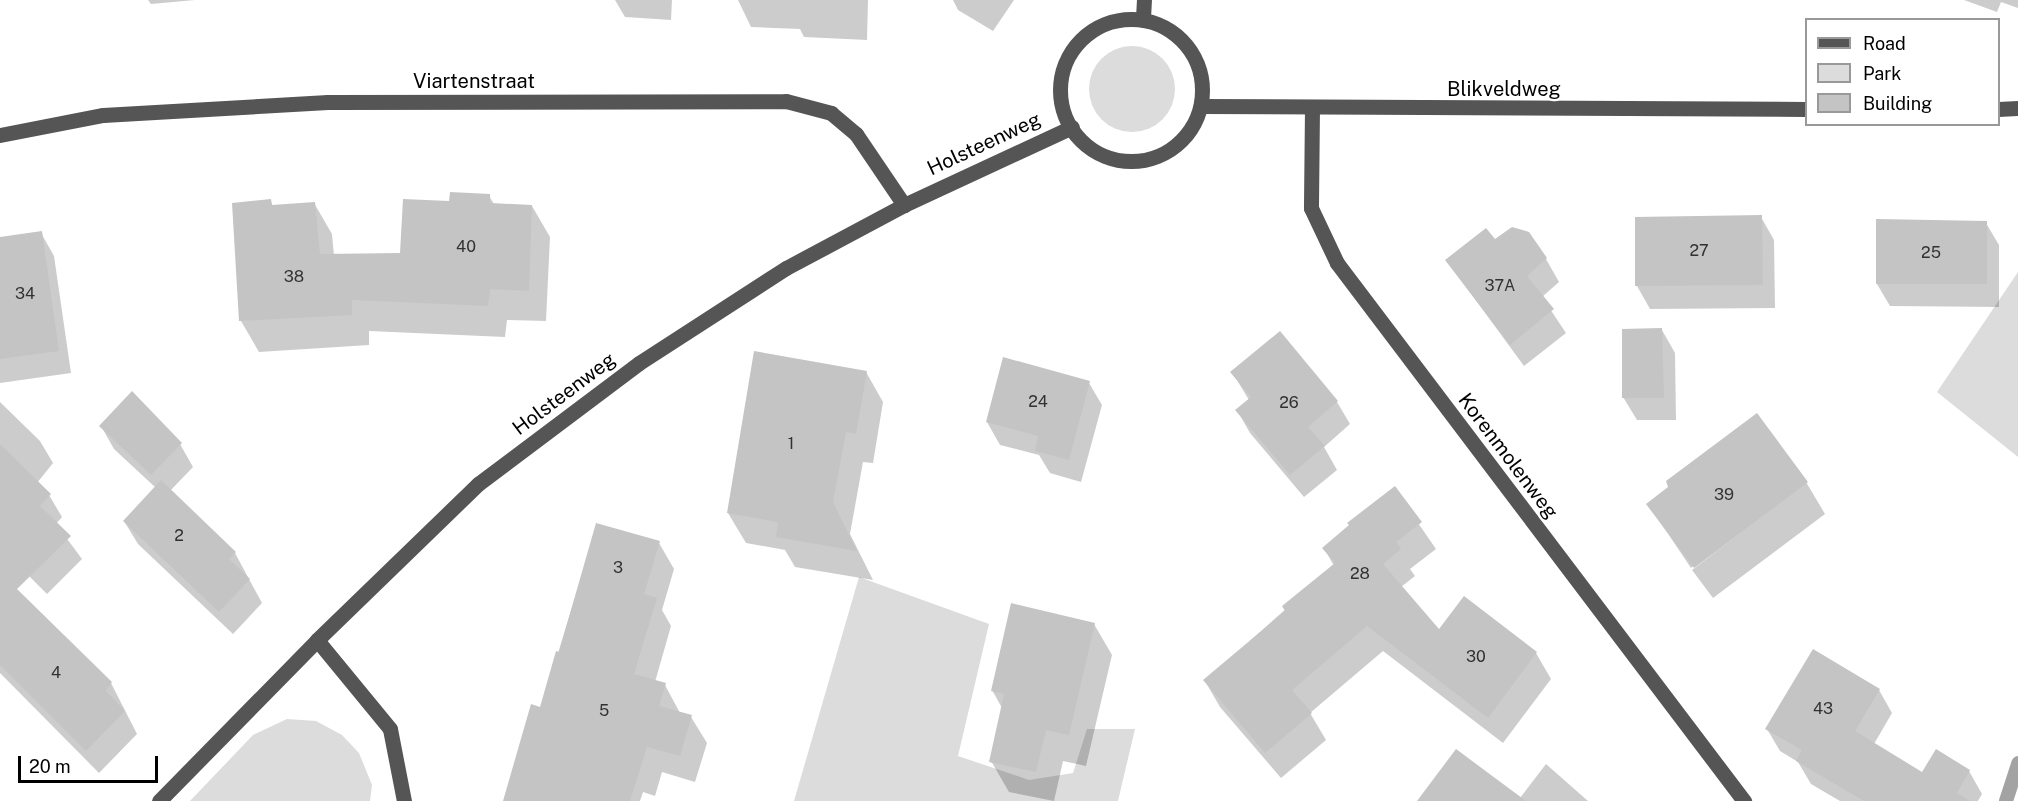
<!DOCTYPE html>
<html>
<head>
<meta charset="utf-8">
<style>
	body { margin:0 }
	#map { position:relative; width:2018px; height:801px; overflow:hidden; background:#fff; font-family:"Public Sans",sans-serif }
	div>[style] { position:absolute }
	.green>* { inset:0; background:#dcdcdc }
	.round { border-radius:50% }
	.shadow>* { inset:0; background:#0003 }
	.stream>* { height:14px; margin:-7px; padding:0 7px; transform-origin:7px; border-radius:7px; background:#a3a3a3 }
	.building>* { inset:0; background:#c4c4c4 }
	.minor>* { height:15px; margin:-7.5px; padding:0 7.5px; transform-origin:7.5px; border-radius:7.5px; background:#555 }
	.minor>.ring { margin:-7.5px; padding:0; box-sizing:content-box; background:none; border:15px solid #555; border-radius:50% }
	span { translate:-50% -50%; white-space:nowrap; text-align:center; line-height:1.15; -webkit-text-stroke:4.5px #fff; paint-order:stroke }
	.number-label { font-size:16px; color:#313131 }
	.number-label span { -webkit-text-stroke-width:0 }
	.street-label { font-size:20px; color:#000 }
	.legend { position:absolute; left:1805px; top:18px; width:195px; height:108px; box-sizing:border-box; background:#fff; border:2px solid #999; margin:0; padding:8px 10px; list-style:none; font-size:18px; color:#000 }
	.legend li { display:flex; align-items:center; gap:12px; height:30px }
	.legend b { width:30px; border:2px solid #999 }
	.scale { position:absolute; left:18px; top:756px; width:140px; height:27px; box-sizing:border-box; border:3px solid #000; border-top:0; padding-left:8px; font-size:18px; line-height:21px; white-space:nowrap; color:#000; -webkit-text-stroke:4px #fff; paint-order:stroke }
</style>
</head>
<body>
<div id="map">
	<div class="green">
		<div class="round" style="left:1089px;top:46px;width:86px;height:86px"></div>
		<div style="clip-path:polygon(2018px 272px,2018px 457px,1937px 392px)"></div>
		<div style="clip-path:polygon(859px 577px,989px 624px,958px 756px,1029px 780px,1073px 773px,1087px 729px,1135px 729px,1118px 801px,794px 801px)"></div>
		<div style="clip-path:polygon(287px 719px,316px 721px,342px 735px,359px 753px,372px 785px,370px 801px,190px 801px,253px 735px)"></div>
	</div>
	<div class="shadow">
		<div style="clip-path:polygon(148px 0,195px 0,151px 4px)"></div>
		<div style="clip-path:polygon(615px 0,672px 0,671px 20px,625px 17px)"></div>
		<div style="clip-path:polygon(738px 0,868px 0,867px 40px,804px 37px,800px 29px,751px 27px)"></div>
		<div style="clip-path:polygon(953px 0,1014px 0,993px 31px,958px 10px)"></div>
		<div style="clip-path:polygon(1964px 0,2018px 0,2018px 8px,2001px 2px,1997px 12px)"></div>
		<div style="clip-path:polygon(489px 196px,494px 204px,532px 206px,550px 237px,546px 321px,507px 320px,505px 337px,369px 331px,369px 345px,259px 352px,241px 321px,270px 200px,273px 206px,314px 203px,332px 234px,334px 256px,402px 254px,451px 202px)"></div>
		<div style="clip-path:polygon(1761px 217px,1774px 240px,1775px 308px,1650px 309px,1637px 286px,1636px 218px)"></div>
		<div style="clip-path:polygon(1986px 223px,1999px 245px,1999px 307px,1890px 306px,1877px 284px)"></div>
		<div style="clip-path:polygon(41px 233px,54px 256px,71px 373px,0 383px,0 239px)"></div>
		<div style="clip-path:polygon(1495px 241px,1546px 259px,1559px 282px,1542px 297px,1566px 333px,1524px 366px,1447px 261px)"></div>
		<div style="clip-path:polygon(1662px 330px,1675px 353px,1676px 420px,1637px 420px,1623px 397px)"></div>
		<div style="clip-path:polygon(866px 372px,883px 402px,873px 463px,863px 462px,850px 534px,873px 580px,795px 567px,785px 550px,746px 543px,728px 513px)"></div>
		<div style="clip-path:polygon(1232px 372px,1337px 402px,1350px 424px,1324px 447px,1337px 470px,1304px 497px,1250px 433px,1237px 410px,1249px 400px)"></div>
		<div style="clip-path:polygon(1089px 383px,1102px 405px,1081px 482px,1050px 473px,1039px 455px,1000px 445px,987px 422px)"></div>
		<div style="clip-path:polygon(0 402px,40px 441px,53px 463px,37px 483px,49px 495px,62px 517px,56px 524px,82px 559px,47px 594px,0 547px)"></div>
		<div style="clip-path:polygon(101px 426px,180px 444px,193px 467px,170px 491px,235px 553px,262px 603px,233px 634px,138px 544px,124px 521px,156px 488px,114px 449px)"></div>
		<div style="clip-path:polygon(1806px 482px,1691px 568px,1648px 504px)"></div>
		<div style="clip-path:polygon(1806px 482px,1825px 514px,1713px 598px,1692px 570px)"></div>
		<div style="clip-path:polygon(1394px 488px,1436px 549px,1410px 569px,1415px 576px,1401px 587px,1439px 631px,1464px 598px,1536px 653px,1551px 679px,1503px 743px,1383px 651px,1310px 713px,1326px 740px,1281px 778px,1220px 707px,1205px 681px,1334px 566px,1324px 548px)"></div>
		<div style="clip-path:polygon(597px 525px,659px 543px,674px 569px,662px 610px,671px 626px,655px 682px,665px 685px,680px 713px,691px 717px,707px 743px,695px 782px,662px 772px,655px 796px,643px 792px,640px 801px,505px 801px,541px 709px)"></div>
		<div style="clip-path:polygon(0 616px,111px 683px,137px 734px,99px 773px,0 673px)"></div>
		<div style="clip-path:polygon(1094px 624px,1112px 655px,1086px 766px,1063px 761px,1054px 801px,1009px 792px,991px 761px,1002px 708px,992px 690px)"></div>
		<div style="clip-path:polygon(1879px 690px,1892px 713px,1874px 744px,1923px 774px,1969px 771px,1982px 794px,1978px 801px,1840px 801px,1811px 784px,1798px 762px,1780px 751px,1767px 729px)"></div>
		<div style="clip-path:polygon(1546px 764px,1588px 801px,1419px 801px,1520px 798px)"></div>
	</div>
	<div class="stream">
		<div style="left:2006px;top:801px;width:40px;rotate:-72deg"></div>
	</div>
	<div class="building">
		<div style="clip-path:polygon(450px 192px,490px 194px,490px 203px,532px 205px,529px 291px,490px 289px,488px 306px,352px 300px,352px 315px,239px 321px,232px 203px,271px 199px,272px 205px,315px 202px,320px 254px,400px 253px,403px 199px,449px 201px)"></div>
		<div style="clip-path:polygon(1762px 215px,1763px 285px,1635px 286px,1635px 217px)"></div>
		<div style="clip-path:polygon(1876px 219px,1987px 221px,1987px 284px,1876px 284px)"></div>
		<div style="clip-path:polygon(1512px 227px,1529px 232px,1547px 258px,1527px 276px,1554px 309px,1510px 345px,1445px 260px,1486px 228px,1495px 239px)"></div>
		<div style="clip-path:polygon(42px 231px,59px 351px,0 359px,0 237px)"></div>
		<div style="clip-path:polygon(1662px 328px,1664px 398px,1622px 398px,1622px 329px)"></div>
		<div style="clip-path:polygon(1280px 331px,1338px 401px,1308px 427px,1325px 446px,1290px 475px,1235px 410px,1251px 397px,1230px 372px)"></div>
		<div style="clip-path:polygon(754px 351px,867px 371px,856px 434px,846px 432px,833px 502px,857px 551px,776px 537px,778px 522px,727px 513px)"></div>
		<div style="clip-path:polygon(1003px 357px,1090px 381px,1069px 460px,1035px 451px,1038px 436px,986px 422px)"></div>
		<div style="clip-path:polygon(132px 391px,182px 443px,151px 475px,99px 426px)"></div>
		<div style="clip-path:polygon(1757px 413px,1808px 482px,1694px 568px,1646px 504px,1668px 487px,1666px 481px)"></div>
		<div style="clip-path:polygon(0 444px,51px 494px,40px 506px,71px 536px,17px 589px,112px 682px,106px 691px,125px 711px,86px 751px,0 665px)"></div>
		<div style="clip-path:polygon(161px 480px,236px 552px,229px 559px,250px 579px,219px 612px,123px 521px)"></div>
		<div style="clip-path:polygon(1395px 486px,1422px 522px,1396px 542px,1401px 549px,1383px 564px,1439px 629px,1464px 596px,1537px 652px,1488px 718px,1367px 626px,1292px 690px,1312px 713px,1265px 753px,1203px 680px,1285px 611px,1282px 606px,1335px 563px,1322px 548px,1349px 525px,1347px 523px)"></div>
		<div style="clip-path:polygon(596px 523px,660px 541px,644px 594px,657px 598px,634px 674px,666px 683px,659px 706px,692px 715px,680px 756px,647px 747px,630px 801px,503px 801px,531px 704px,540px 707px,556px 651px,559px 652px)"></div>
		<div style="clip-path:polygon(1011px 603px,1095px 623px,1069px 735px,1046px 730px,1036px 772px,989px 762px,1004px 694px,991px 691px)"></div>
		<div style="clip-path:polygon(1813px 649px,1880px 689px,1855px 731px,1922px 772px,1936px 749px,1970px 770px,1957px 793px,1970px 801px,1864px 801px,1796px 761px,1802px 750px,1765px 729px)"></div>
		<div style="clip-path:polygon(1456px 749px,1526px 801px,1417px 801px)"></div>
	</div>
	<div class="minor">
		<div style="left:1143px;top:18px;width:18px;rotate:-87deg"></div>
		<div class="ring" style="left:1060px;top:19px;width:127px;height:127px"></div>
		<div style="left:1202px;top:106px;width:604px;rotate:0.28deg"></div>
		<div style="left:1312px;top:108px;width:100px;rotate:90.6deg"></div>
		<div style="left:1311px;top:208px;width:61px;rotate:64.7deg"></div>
		<div style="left:1337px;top:263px;width:675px;rotate:52.89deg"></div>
		<div style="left:1998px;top:109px;width:20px;rotate:-3deg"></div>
		<div style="left:0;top:135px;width:105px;rotate:-11deg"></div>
		<div style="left:103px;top:115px;width:225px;rotate:-3.3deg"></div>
		<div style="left:328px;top:102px;width:458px;rotate:-0.1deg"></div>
		<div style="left:786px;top:101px;width:47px;rotate:14.9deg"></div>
		<div style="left:831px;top:113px;width:33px;rotate:40deg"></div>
		<div style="left:856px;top:134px;width:86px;rotate:55.9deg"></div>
		<div style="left:317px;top:640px;width:115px;rotate:50.6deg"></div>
		<div style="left:390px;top:729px;width:73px;rotate:79deg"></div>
		<div style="left:159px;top:801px;width:226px;rotate:-45.5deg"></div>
		<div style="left:317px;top:640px;width:224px;rotate:-44.1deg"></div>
		<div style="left:478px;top:484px;width:201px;rotate:-36.9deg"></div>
		<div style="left:639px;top:363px;width:175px;rotate:-32.9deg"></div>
		<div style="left:786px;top:268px;width:134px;rotate:-28.1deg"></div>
		<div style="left:904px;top:205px;width:185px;rotate:-24.9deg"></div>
	</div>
	<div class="number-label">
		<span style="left:466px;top:247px">40</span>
		<span style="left:1699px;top:251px">27</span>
		<span style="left:1931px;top:253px">25</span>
		<span style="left:294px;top:277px">38</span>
		<span style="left:1500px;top:286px">37A</span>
		<span style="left:25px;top:294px">34</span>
		<span style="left:1038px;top:402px">24</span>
		<span style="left:1289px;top:403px">26</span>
		<span style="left:791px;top:444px">1</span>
		<span style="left:1724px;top:495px">39</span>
		<span style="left:179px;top:536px">2</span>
		<span style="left:618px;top:568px">3</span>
		<span style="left:1360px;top:574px">28</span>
		<span style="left:1476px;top:657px">30</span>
		<span style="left:56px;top:673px">4</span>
		<span style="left:1823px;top:709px">43</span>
		<span style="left:604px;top:711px">5</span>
	</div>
	<div class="street-label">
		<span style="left:474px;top:81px">Viartenstraat</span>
		<span style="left:1504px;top:89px">Blikveldweg</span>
		<span style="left:984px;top:144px;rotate:-25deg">Holsteenweg</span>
		<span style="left:564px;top:394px;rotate:-37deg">Holsteenweg</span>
		<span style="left:1508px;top:456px;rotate:53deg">Korenmolenweg</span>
	</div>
	<ul class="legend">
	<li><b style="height:8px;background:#555"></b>Road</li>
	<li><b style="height:16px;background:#dcdcdc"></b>Park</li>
	<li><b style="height:16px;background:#c4c4c4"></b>Building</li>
	</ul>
	<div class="scale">20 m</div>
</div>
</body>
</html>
